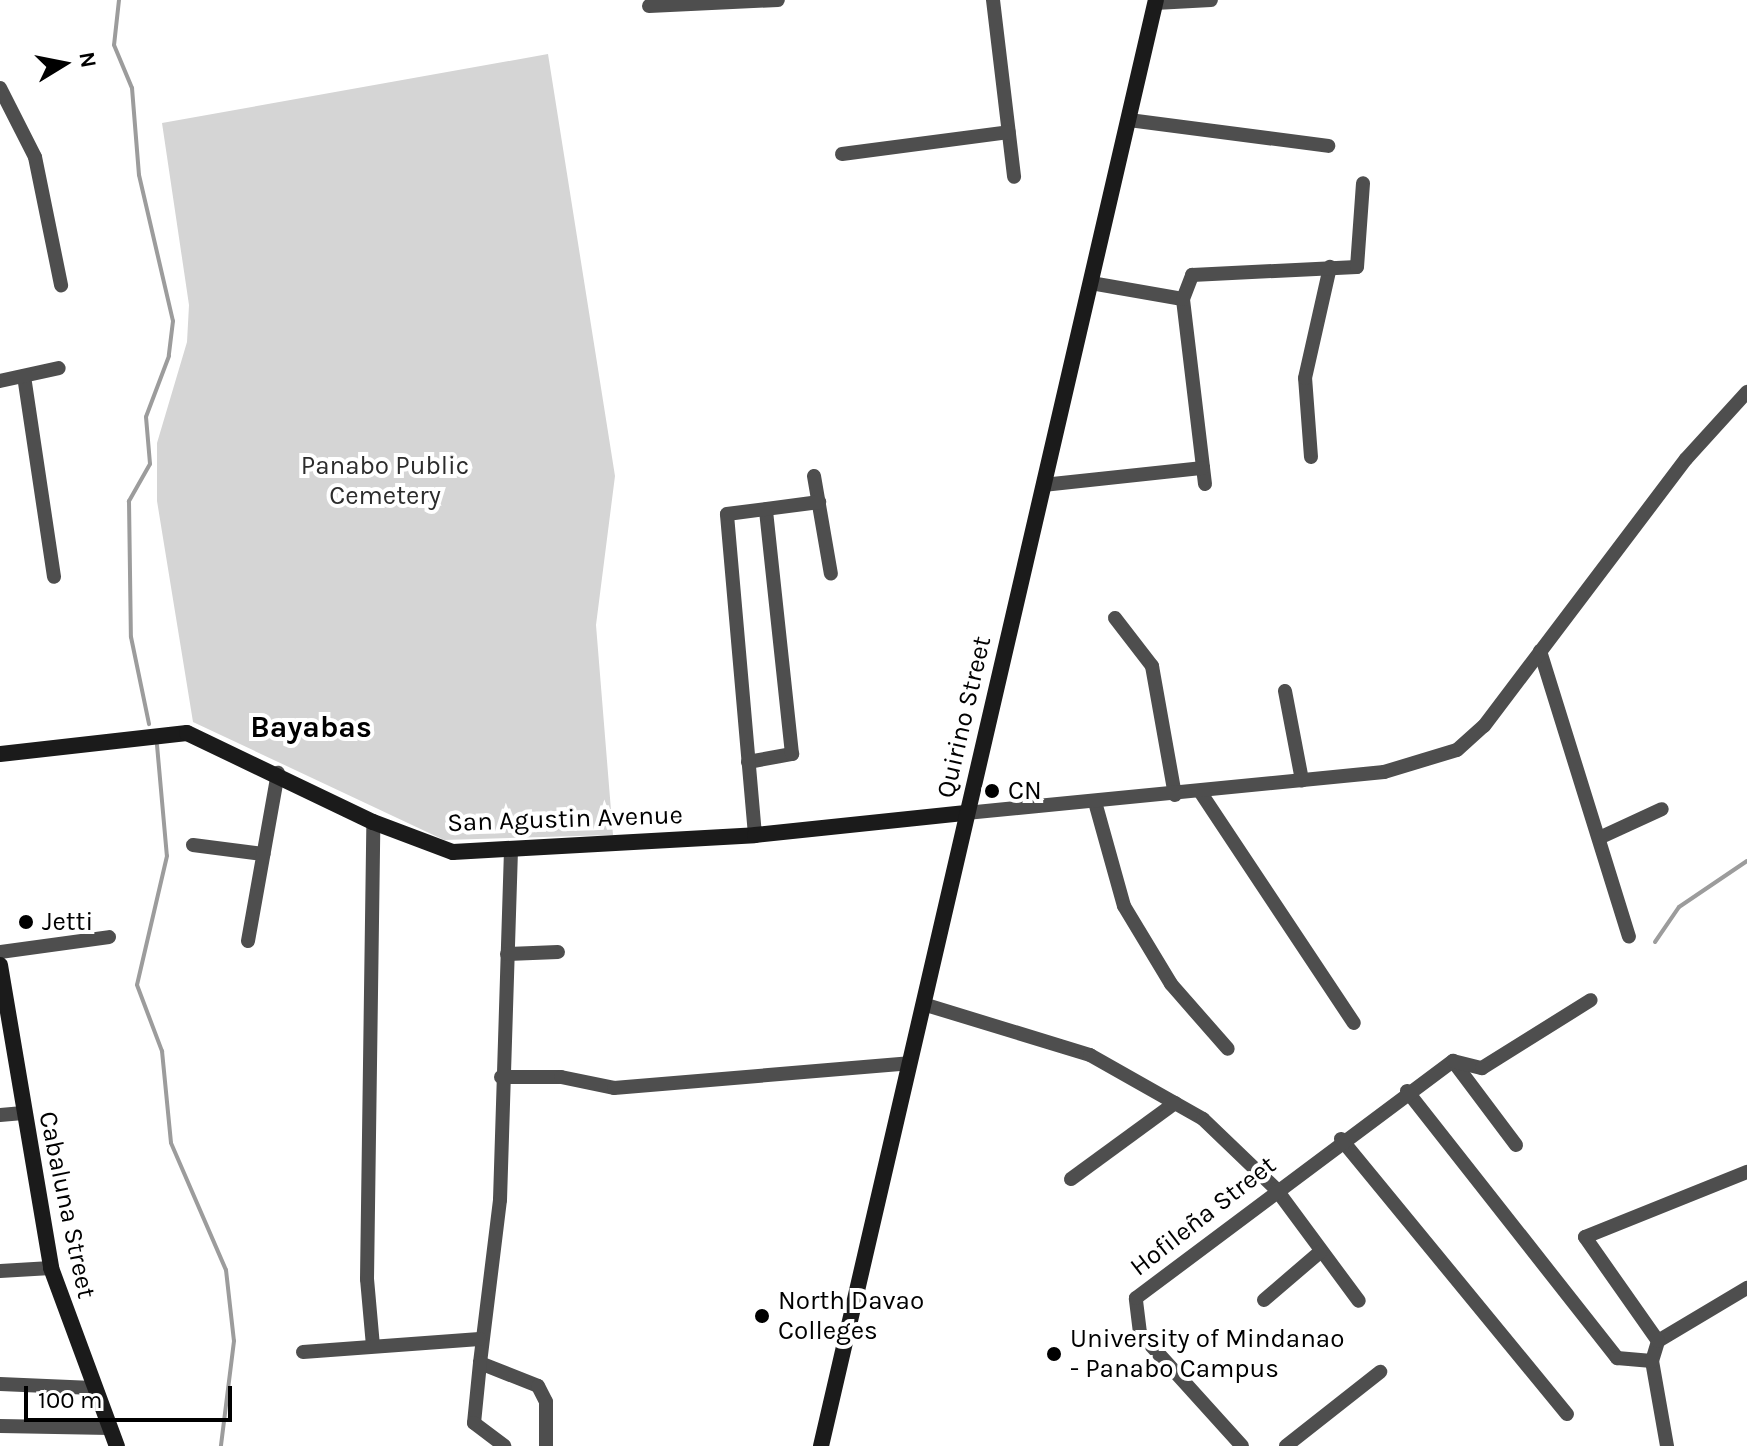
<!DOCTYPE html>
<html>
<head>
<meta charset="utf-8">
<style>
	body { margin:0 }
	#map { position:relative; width:1747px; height:1446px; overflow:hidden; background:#fff; font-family:Karla,sans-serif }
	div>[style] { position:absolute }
	.green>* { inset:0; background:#d5d5d5 }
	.stream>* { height:4px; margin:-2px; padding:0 2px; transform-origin:2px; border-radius:2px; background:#9c9c9c }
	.street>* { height:14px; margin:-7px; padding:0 7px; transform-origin:7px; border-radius:7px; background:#4e4e4e }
	.secondary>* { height:16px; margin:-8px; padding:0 8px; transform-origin:8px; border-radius:8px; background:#1b1b1b }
	.dots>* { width:22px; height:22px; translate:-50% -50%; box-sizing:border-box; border:4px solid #fff; border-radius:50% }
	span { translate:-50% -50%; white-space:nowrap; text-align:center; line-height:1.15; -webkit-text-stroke:8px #fff; paint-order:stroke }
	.park-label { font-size:26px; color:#2c2c2c }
	.street-label { font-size:26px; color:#000 }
	.poi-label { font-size:26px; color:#000 }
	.left { translate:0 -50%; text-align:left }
	.quarter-label { font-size:30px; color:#000; font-weight:700 }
	.north { position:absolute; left:24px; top:24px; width:80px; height:80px; -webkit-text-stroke:6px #fff; paint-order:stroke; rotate:80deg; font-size:22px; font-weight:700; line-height:32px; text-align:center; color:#000 }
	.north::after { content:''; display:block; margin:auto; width:28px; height:36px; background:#000; clip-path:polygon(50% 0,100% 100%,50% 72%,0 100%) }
	.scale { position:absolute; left:24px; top:1386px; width:208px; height:36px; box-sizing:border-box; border:4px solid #000; border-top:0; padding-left:10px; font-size:24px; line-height:28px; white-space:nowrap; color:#000; -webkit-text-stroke:6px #fff; paint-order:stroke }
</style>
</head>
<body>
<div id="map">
	<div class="green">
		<div style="clip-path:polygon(548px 54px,615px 476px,596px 625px,613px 835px,444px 840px,193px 722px,157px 501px,157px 443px,187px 342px,189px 305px,162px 123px)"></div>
	</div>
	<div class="stream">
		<div style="left:119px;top:0;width:45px;rotate:96.3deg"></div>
		<div style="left:114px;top:45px;width:47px;rotate:67.3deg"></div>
		<div style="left:132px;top:88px;width:87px;rotate:85.4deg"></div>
		<div style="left:139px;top:175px;width:150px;rotate:76.9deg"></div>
		<div style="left:173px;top:321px;width:35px;rotate:97deg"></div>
		<div style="left:169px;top:356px;width:65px;rotate:110.7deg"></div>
		<div style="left:146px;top:417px;width:47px;rotate:85.1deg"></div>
		<div style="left:150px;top:464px;width:43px;rotate:119.6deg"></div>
		<div style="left:129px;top:501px;width:136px;rotate:89.2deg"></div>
		<div style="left:131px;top:637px;width:89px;rotate:78.3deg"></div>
		<div style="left:157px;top:745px;width:111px;rotate:84.9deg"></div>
		<div style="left:167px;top:856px;width:132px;rotate:103.1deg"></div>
		<div style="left:137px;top:985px;width:71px;rotate:69.3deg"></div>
		<div style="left:162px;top:1051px;width:92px;rotate:84.4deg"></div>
		<div style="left:171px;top:1143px;width:138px;rotate:66.6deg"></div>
		<div style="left:226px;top:1270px;width:71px;rotate:83.6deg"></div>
		<div style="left:234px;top:1341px;width:106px;rotate:97.1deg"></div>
		<div style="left:1655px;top:942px;width:42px;rotate:-55.6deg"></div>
		<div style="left:1679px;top:907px;width:82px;rotate:-34.1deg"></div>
	</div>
	<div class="street">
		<div style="left:993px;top:0;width:178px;rotate:83.2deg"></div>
		<div style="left:1155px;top:3px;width:56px;rotate:-3.1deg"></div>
		<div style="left:649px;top:6px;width:129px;rotate:-2.7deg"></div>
		<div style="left:0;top:88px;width:77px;rotate:63.1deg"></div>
		<div style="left:35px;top:157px;width:131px;rotate:78.5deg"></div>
		<div style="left:1129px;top:120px;width:201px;rotate:7.4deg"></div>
		<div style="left:842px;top:154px;width:168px;rotate:-7.5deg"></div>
		<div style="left:1091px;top:283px;width:93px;rotate:9.9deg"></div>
		<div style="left:24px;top:376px;width:203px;rotate:81.5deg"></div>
		<div style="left:0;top:381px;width:60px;rotate:-12.4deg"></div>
		<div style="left:1311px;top:457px;width:79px;rotate:-94.3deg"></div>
		<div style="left:1305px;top:378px;width:114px;rotate:-77.3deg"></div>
		<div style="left:814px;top:476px;width:99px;rotate:80.2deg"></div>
		<div style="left:1205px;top:484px;width:186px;rotate:-96.8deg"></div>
		<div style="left:1183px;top:299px;width:26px;rotate:-69deg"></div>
		<div style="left:1192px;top:275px;width:165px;rotate:-2.8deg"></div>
		<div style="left:1357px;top:267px;width:84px;rotate:-85.9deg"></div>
		<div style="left:1043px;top:485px;width:161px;rotate:-6.1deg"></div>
		<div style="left:1115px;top:618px;width:61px;rotate:52.4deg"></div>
		<div style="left:1152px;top:666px;width:131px;rotate:79.9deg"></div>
		<div style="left:1540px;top:651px;width:299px;rotate:72.7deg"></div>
		<div style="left:1285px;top:691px;width:91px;rotate:79.2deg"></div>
		<div style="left:748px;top:762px;width:45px;rotate:-10.3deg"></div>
		<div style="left:792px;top:754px;width:246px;rotate:-96.1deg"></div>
		<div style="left:1201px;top:793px;width:276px;rotate:56.4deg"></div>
		<div style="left:1095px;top:802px;width:108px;rotate:74.4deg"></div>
		<div style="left:1124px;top:906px;width:91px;rotate:58.9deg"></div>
		<div style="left:1171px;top:984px;width:86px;rotate:48.8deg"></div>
		<div style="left:966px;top:813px;width:420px;rotate:-5.6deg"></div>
		<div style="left:1384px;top:772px;width:76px;rotate:-16.8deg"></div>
		<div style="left:1457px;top:750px;width:36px;rotate:-42deg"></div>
		<div style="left:1484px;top:726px;width:335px;rotate:-52.9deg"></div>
		<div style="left:1686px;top:459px;width:91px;rotate:-47.7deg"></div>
		<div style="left:755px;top:835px;width:322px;rotate:-95deg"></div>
		<div style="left:727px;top:514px;width:93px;rotate:-7.4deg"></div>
		<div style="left:1599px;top:838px;width:69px;rotate:-24.7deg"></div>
		<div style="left:193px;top:845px;width:71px;rotate:7.3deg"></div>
		<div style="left:511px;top:850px;width:350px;rotate:91.8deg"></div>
		<div style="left:500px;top:1200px;width:164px;rotate:97deg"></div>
		<div style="left:480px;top:1363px;width:62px;rotate:21.6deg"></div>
		<div style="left:538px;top:1386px;width:18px;rotate:63deg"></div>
		<div style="left:546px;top:1402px;width:44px;rotate:90deg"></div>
		<div style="left:248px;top:941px;width:171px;rotate:-79.9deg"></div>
		<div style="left:0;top:952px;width:110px;rotate:-7.8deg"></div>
		<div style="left:507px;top:954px;width:51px;rotate:-2.2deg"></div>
		<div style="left:923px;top:1004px;width:175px;rotate:17deg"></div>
		<div style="left:1090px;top:1055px;width:130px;rotate:29.5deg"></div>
		<div style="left:1203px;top:1119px;width:101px;rotate:43.8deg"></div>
		<div style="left:1276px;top:1189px;width:139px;rotate:53.5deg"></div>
		<div style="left:1453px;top:1061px;width:105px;rotate:53.1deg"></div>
		<div style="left:501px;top:1077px;width:60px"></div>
		<div style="left:561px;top:1077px;width:54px;rotate:11.7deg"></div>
		<div style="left:614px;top:1088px;width:296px;rotate:-4.8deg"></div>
		<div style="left:1407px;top:1091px;width:340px;rotate:51.8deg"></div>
		<div style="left:1617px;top:1358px;width:35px;rotate:5deg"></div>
		<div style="left:0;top:1115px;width:23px;rotate:-5deg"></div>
		<div style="left:1341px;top:1139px;width:356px;rotate:50.6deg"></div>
		<div style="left:1071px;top:1179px;width:129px;rotate:-36.2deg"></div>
		<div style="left:0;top:1271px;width:51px;rotate:-3.4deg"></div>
		<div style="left:1264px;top:1300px;width:74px;rotate:-40.6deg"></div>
		<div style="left:1658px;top:1341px;width:104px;rotate:-30.8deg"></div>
		<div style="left:373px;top:1346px;width:67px;rotate:-95.1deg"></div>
		<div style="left:367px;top:1279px;width:457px;rotate:-89.2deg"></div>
		<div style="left:303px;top:1352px;width:177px;rotate:-4.2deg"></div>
		<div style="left:480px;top:1363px;width:60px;rotate:95.7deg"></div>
		<div style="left:474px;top:1423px;width:38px;rotate:37deg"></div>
		<div style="left:0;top:1384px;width:93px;rotate:2.5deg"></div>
		<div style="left:0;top:1426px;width:110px;rotate:1deg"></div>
		<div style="left:1242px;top:1446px;width:152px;rotate:-132.1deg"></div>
		<div style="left:1140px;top:1333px;width:35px;rotate:-97deg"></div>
		<div style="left:1136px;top:1298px;width:396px;rotate:-36.8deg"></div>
		<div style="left:1453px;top:1061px;width:30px;rotate:14deg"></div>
		<div style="left:1482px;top:1068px;width:128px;rotate:-32deg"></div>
		<div style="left:1286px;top:1446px;width:120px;rotate:-38.2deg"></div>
		<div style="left:1667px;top:1446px;width:86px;rotate:-100deg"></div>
		<div style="left:1652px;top:1361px;width:21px;rotate:-73deg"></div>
		<div style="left:1658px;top:1341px;width:127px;rotate:-125.1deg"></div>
		<div style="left:1585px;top:1237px;width:175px;rotate:-21.9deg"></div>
	</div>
	<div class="secondary">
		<div style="left:0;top:754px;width:188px;rotate:-6.4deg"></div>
		<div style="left:187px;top:733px;width:206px;rotate:25.6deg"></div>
		<div style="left:373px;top:822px;width:85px;rotate:20.6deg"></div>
		<div style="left:453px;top:852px;width:302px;rotate:-3.2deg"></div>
		<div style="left:755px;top:835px;width:212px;rotate:-6deg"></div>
		<div style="left:0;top:965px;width:307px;rotate:80.4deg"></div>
		<div style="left:51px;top:1268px;width:190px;rotate:69.7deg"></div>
		<div style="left:821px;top:1446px;width:1484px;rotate:-76.96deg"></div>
	</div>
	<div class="dots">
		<div style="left:992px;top:791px;background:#000"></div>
		<div style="left:26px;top:922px;background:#000"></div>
		<div style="left:762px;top:1316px;background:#000"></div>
		<div style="left:1054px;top:1354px;background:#000"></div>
	</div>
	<div class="park-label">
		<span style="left:385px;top:481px">Panabo Public<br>Cemetery</span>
	</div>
	<div class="street-label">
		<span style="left:964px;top:717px;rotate:-77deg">Quirino Street</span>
		<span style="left:565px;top:819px;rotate:-2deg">San Agustin Avenue</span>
		<span style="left:67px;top:1205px;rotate:78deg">Cabaluna Street</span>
		<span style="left:1203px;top:1216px;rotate:-38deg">Hofileña Street</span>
	</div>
	<div class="poi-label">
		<span class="left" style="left:1008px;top:791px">CN</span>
		<span class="left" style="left:42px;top:922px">Jetti</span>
		<span class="left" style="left:778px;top:1316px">North Davao<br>Colleges</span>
		<span class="left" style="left:1070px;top:1354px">University of Mindanao<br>- Panabo Campus</span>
	</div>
	<div class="quarter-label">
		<span style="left:311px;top:727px">Bayabas</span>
	</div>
	<div class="north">N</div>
	<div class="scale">100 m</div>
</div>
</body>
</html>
